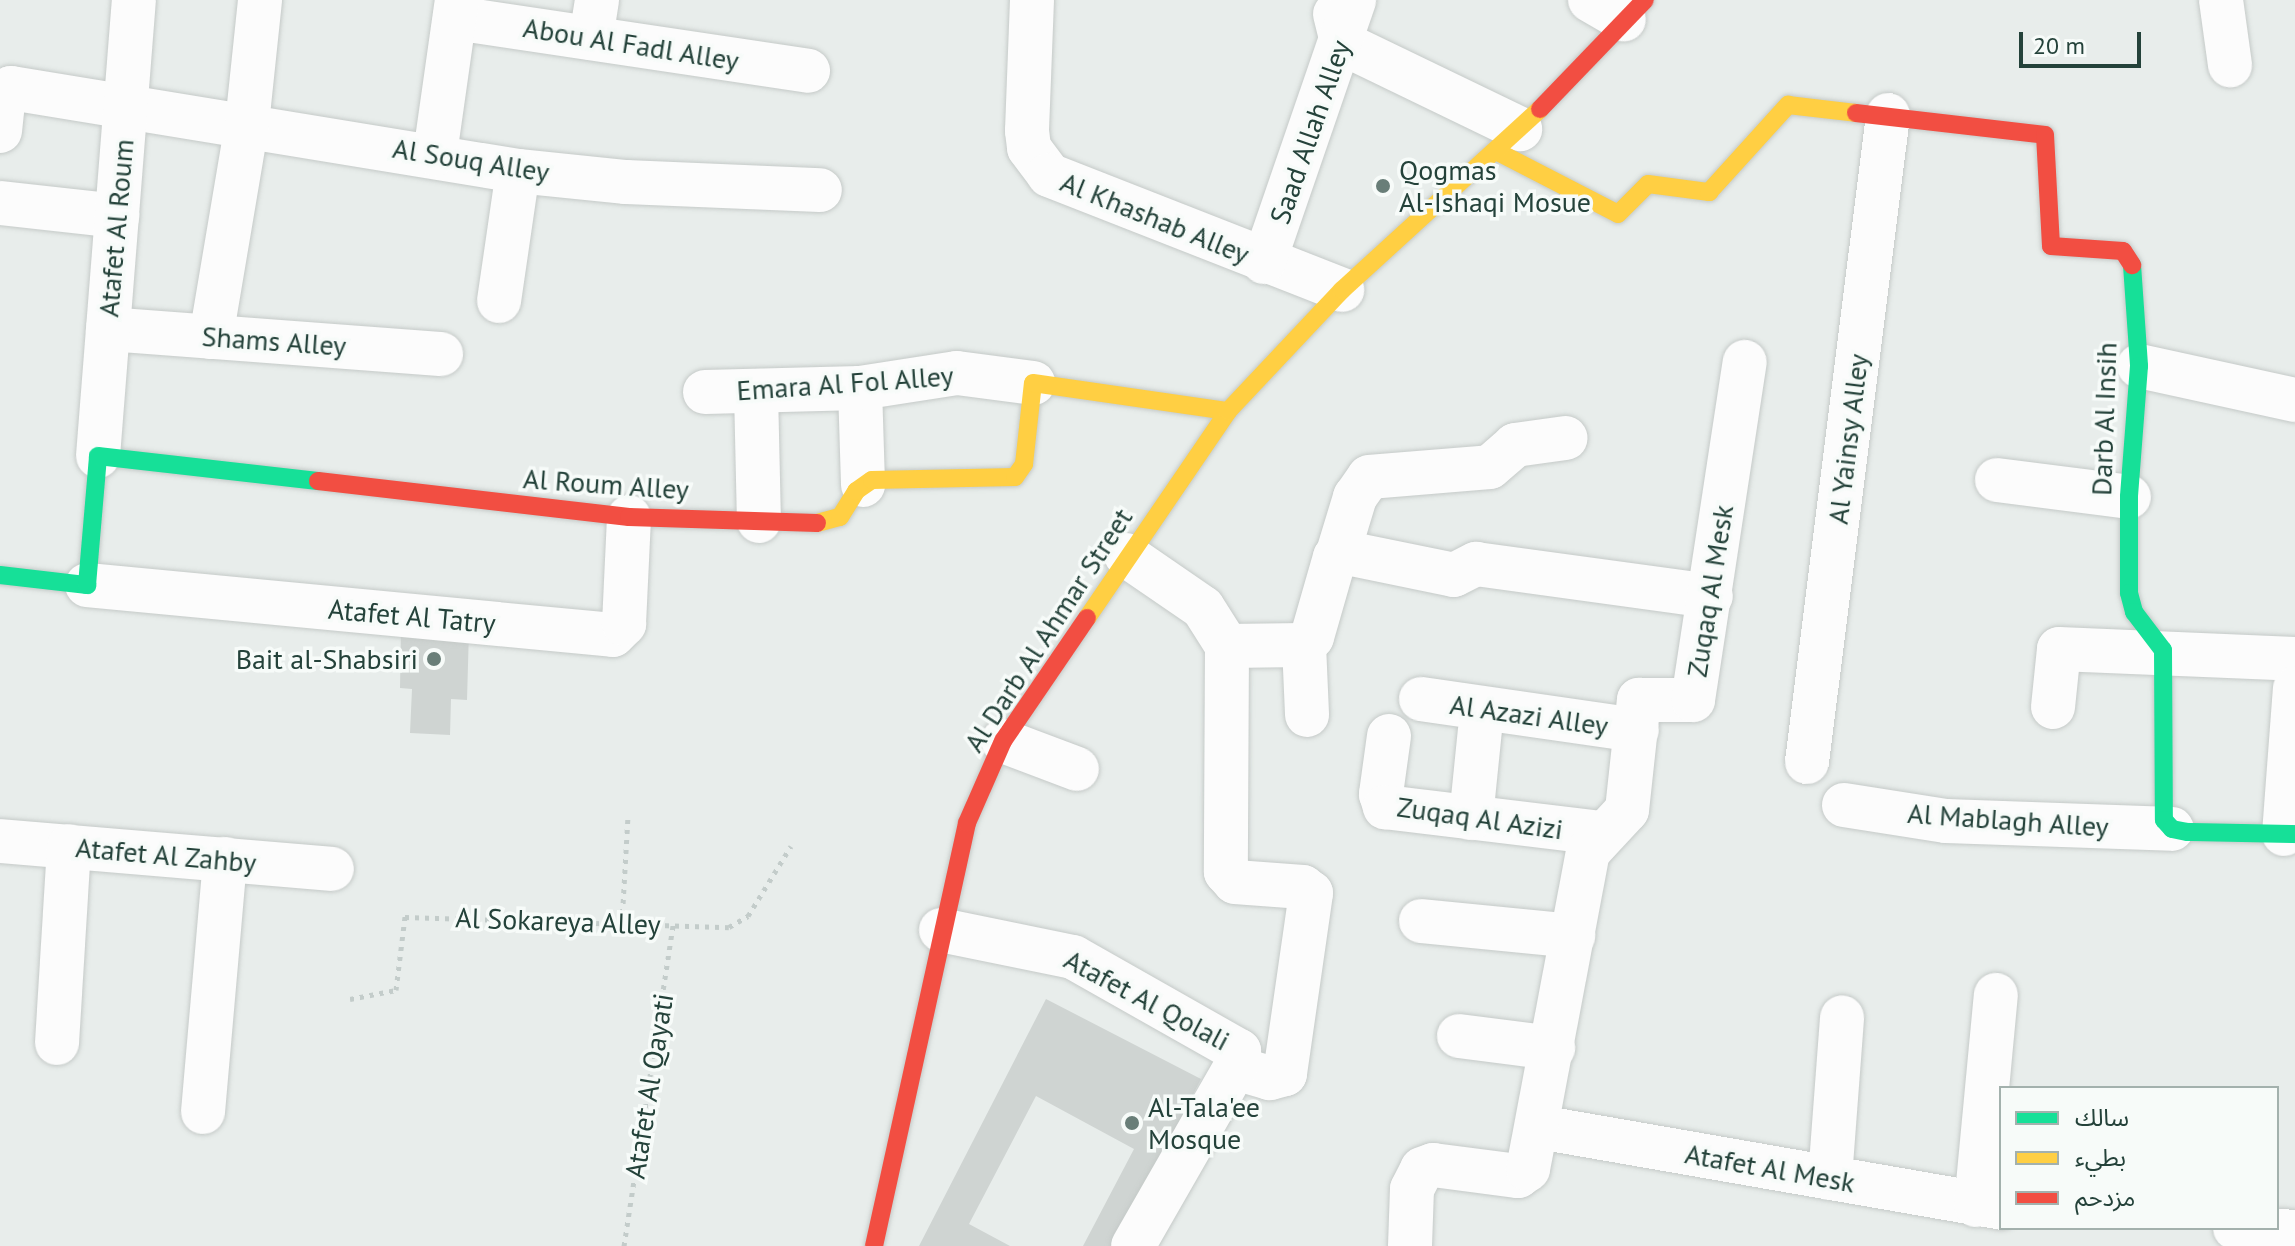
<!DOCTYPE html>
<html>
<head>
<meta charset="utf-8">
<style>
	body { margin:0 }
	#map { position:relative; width:2295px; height:1246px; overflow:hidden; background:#e8edeb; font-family:"PT Sans","Noto Sans Arabic",sans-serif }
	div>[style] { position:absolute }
	.building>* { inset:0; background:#cfd4d2 }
	.path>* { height:5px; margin-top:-2.5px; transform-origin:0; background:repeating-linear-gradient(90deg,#c3ccca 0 4px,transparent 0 10px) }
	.roads { filter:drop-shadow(0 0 2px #c5cac8) drop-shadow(0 0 2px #c5cac8) }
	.street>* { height:44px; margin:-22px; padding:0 22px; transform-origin:22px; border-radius:22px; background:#fcfcfc }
	.fast>* { height:18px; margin:-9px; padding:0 9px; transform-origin:9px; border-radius:9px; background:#16e098 }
	.slow>* { height:18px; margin:-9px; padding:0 9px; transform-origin:9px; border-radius:9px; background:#ffcf43 }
	.jam>* { height:18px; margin:-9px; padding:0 9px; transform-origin:9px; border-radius:9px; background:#f24e42 }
	.dots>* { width:22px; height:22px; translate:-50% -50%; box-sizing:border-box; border:4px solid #f7fbf9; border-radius:50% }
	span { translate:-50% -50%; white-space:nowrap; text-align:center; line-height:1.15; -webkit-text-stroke:7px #f7fbf9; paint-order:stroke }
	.street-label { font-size:28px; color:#24423a }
	.poi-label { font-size:28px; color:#24423a }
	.left { translate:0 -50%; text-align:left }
	.right { translate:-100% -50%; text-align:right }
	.legend { position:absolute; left:1999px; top:1086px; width:280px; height:144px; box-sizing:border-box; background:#f7fbf9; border:2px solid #a3b1ad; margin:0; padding:10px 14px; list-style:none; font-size:24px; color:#24423a }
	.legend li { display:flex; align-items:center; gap:16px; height:40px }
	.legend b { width:40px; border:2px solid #a3b1ad }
	.scale { position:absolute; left:2019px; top:32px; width:122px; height:36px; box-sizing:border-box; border:4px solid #24423a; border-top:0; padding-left:10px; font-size:24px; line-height:28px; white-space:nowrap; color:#24423a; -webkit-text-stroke:6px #f7fbf9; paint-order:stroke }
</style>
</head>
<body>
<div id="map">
	<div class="building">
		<div style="clip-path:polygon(401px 628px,469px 630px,467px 700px,451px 699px,450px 735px,410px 733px,412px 689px,400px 688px)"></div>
		<div style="clip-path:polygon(1046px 999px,1201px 1079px,1115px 1246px,1083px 1246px,1134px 1149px,1036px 1096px,969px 1224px,1010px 1246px,919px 1246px)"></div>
	</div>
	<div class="path">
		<div style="left:622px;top:923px;width:109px;rotate:-86.8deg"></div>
		<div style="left:350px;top:999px;width:47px;rotate:-11.1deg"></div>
		<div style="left:396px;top:990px;width:74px;rotate:-83deg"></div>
		<div style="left:405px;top:917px;width:324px;rotate:1.8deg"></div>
		<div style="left:729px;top:927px;width:22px;rotate:-30deg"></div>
		<div style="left:748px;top:916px;width:82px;rotate:-58.4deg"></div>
		<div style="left:624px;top:1246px;width:325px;rotate:-81.3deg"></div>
	</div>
	<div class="roads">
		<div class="street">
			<div style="left:1032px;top:0;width:131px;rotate:92.2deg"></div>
			<div style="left:1027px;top:131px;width:17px;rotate:83deg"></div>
			<div style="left:1029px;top:148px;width:34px;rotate:53deg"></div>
			<div style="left:1049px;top:175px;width:315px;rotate:21.4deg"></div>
			<div style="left:1590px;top:0;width:39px;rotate:30deg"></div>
			<div style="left:2221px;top:0;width:66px;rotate:82.1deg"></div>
			<div style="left:1335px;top:14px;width:30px;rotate:76deg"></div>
			<div style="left:1342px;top:43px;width:198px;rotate:25.8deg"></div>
			<div style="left:455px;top:18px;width:357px;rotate:8.5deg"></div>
			<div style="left:591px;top:38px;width:38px;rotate:-81deg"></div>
			<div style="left:0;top:131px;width:36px;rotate:-84deg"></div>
			<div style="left:4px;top:95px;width:10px;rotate:-45deg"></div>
			<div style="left:11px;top:88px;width:514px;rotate:9.3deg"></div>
			<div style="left:518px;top:171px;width:109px;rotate:5.8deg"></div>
			<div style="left:626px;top:182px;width:194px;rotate:2.4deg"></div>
			<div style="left:435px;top:154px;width:156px;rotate:-81.9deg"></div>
			<div style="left:0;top:203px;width:118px;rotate:6.3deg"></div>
			<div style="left:1264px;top:262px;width:277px;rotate:-71deg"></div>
			<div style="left:499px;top:301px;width:131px;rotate:-81.7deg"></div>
			<div style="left:108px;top:329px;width:334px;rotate:4.3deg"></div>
			<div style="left:211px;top:337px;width:216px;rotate:-80.4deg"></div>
			<div style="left:247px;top:124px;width:125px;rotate:-84deg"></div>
			<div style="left:2139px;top:366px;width:160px;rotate:12.3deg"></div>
			<div style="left:860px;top:388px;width:97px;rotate:88.2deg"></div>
			<div style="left:756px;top:391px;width:130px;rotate:88.7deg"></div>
			<div style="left:705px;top:392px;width:155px;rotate:-1.5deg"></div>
			<div style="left:860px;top:388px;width:98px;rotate:-8.8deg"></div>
			<div style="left:957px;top:373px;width:77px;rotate:7.5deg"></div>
			<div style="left:98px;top:456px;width:457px;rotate:-85.5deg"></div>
			<div style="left:1997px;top:480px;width:133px;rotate:7.3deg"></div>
			<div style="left:1338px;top:553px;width:59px;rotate:-73.1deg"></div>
			<div style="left:1355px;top:497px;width:24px;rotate:-55deg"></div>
			<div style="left:1369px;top:477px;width:121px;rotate:-4.7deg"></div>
			<div style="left:1490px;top:467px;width:33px;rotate:-41deg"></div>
			<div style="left:1515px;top:445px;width:51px;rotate:-7.8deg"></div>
			<div style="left:1126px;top:555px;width:93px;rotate:34.5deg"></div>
			<div style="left:1203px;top:608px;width:45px;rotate:57.7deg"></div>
			<div style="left:1227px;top:646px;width:226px;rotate:90.3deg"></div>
			<div style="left:1226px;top:872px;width:13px;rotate:48deg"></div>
			<div style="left:1235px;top:882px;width:68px;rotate:4.2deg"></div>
			<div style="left:1303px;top:887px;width:10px;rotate:37deg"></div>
			<div style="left:1311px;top:893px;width:183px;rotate:98.2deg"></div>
			<div style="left:1285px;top:1074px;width:16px;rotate:165deg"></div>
			<div style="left:1270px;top:1078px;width:36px;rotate:-164deg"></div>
			<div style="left:87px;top:585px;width:528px;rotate:5.43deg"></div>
			<div style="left:613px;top:635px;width:16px;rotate:-45deg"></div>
			<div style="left:624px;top:624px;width:107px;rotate:-87.3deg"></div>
			<div style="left:1304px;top:645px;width:70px;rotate:87.5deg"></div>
			<div style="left:1227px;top:646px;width:77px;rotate:-0.7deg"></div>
			<div style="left:1304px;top:645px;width:11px;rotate:-45deg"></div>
			<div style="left:1312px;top:637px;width:83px;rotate:-74deg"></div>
			<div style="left:1335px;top:557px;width:9px;rotate:-36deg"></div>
			<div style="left:1342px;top:552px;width:114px;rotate:11.6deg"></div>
			<div style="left:1454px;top:575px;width:25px;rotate:-27deg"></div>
			<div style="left:1476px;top:564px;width:237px;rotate:7.8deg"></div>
			<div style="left:1421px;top:699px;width:218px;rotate:8.2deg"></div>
			<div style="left:2053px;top:707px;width:58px;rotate:-84.1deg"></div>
			<div style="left:2059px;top:649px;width:236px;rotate:2.4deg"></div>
			<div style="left:1389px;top:736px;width:59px;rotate:97.9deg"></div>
			<div style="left:1381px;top:794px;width:14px;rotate:73deg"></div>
			<div style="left:1385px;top:807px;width:217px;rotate:6.9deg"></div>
			<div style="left:1003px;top:741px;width:79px;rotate:20.7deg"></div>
			<div style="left:1807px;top:762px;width:652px;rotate:-82.86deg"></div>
			<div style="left:1844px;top:805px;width:103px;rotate:8.9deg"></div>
			<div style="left:1946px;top:821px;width:226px;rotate:2deg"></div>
			<div style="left:1471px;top:818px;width:88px;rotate:-84.2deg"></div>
			<div style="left:2284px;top:834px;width:146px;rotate:-85.7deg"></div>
			<div style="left:0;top:841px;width:333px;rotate:4.8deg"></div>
			<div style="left:1421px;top:921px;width:153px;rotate:5.6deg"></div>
			<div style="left:941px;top:930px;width:135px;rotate:11.6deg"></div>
			<div style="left:1073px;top:957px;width:191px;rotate:29.5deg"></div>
			<div style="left:1239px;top:1051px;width:17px;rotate:103deg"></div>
			<div style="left:1235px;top:1068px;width:205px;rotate:119.8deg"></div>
			<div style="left:1459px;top:1036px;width:95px;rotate:7.3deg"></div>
			<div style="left:57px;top:1043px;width:197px;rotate:-86.5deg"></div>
			<div style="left:203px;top:1112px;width:254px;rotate:-85deg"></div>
			<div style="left:1539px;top:1127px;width:469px;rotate:9.9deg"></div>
			<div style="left:1830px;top:1178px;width:161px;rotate:-85.7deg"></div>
			<div style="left:1976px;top:1205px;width:211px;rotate:-84.6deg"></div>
			<div style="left:2235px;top:1228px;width:60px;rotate:3.8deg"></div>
			<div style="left:1410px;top:1246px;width:57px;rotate:-88deg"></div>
			<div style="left:1412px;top:1189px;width:22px;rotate:-63deg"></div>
			<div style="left:1422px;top:1169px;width:12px;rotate:-20deg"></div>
			<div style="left:1433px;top:1165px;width:86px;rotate:7.4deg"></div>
			<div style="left:1518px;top:1176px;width:12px;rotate:-35deg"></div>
			<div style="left:1528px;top:1169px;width:323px;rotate:-79.3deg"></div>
			<div style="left:1588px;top:852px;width:57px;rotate:-47.1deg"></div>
			<div style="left:1627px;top:810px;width:111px;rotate:-83.8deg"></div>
			<div style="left:1639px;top:700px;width:54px"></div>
			<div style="left:1693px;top:700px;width:342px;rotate:-81.3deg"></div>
		</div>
		<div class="fast">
			<div style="left:2132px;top:265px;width:101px;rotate:86deg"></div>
			<div style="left:2139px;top:366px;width:131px;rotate:94.4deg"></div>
			<div style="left:2129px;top:497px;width:96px;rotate:90deg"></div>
			<div style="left:2129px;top:593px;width:20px;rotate:75deg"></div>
			<div style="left:2134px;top:612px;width:48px;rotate:52.7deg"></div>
			<div style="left:2163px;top:650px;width:170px;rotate:89.7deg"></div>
			<div style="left:2164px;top:820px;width:12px;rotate:48deg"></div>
			<div style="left:2172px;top:829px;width:16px;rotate:11deg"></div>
			<div style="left:2188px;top:832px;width:107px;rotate:1.1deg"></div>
			<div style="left:0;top:575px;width:88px;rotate:6.6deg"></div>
			<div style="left:87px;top:585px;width:129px;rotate:-85.1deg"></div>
			<div style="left:98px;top:456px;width:221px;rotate:6.5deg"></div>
		</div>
		<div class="slow">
			<div style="left:1496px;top:151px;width:137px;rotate:27.3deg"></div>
			<div style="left:1618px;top:214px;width:42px;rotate:-45deg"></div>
			<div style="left:1648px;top:184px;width:62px;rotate:7.5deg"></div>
			<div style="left:1709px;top:192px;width:118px;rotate:-47.8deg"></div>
			<div style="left:1788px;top:105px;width:68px;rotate:6.7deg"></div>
			<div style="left:817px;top:523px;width:24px;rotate:-15deg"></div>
			<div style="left:840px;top:517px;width:31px;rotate:-58deg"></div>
			<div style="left:856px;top:491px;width:19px;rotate:-35deg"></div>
			<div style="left:872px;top:480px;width:143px;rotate:-1.2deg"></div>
			<div style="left:1015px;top:477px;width:16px;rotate:-55deg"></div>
			<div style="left:1024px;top:464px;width:81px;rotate:-83.7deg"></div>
			<div style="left:1033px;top:383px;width:197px;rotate:8.2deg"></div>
			<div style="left:1087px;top:618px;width:250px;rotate:-55.7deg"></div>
			<div style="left:1228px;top:411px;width:166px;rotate:-46.7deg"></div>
			<div style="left:1342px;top:290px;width:268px;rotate:-42.4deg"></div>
		</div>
		<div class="jam">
			<div style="left:1540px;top:109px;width:151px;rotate:-46.1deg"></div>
			<div style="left:1856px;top:113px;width:190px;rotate:6.6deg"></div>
			<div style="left:2045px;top:135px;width:111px;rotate:86.9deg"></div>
			<div style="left:2051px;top:246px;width:72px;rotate:4deg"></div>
			<div style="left:2123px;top:251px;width:17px;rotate:57deg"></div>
			<div style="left:318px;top:481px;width:313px;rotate:6.6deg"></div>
			<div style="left:629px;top:517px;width:188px;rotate:1.8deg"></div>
			<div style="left:874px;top:1246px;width:433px;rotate:-77.6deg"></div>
			<div style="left:967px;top:823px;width:90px;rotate:-66.3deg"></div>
			<div style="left:1003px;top:741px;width:149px;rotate:-55.7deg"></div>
		</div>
	</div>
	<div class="dots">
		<div style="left:1383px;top:186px;background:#697e78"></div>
		<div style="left:434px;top:659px;background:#697e78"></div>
		<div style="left:1132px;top:1123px;background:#697e78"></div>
	</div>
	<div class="street-label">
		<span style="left:631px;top:44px;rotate:9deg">Abou Al Fadl Alley</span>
		<span style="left:1310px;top:132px;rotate:-71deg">Saad Allah Alley</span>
		<span style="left:471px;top:160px;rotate:9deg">Al Souq Alley</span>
		<span style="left:1155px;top:218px;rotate:22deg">Al Khashab Alley</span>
		<span style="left:116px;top:228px;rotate:-85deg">Atafet Al Roum</span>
		<span style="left:274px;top:341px;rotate:4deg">Shams Alley</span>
		<span style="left:845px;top:383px;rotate:-4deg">Emara Al Fol Alley</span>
		<span style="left:2104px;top:419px;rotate:-88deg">Darb Al Insih</span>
		<span style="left:1848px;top:439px;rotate:-83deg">Al Yainsy Alley</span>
		<span style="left:606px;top:484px;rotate:4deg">Al Roum Alley</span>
		<span style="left:1710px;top:591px;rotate:-81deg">Zuqaq Al Mesk</span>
		<span style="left:412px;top:616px;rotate:5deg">Atafet Al Tatry</span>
		<span style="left:1048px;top:630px;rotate:-57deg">Al Darb Al Ahmar Street</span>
		<span style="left:1529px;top:715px;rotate:8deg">Al Azazi Alley</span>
		<span style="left:1480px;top:818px;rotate:8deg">Zuqaq Al Azizi</span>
		<span style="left:2008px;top:820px;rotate:4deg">Al Mablagh Alley</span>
		<span style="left:166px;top:855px;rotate:5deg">Atafet Al Zahby</span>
		<span style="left:558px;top:921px;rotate:2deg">Al Sokareya Alley</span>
		<span style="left:1147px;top:1000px;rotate:28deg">Atafet Al Qolali</span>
		<span style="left:649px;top:1086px;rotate:-81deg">Atafet Al Qayati</span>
		<span style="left:1770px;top:1168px;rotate:10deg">Atafet Al Mesk</span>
	</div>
	<div class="poi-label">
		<span class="left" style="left:1399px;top:186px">Qogmas<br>Al-Ishaqi Mosue</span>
		<span class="right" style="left:418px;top:659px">Bait al-Shabsiri</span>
		<span class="left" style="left:1148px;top:1123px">Al-Tala'ee<br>Mosque</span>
	</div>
	<ul class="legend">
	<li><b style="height:10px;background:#16e098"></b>سالك</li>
	<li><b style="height:10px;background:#ffcf43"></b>بطيء</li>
	<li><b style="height:10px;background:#f24e42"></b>مزدحم</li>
	</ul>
	<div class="scale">20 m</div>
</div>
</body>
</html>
